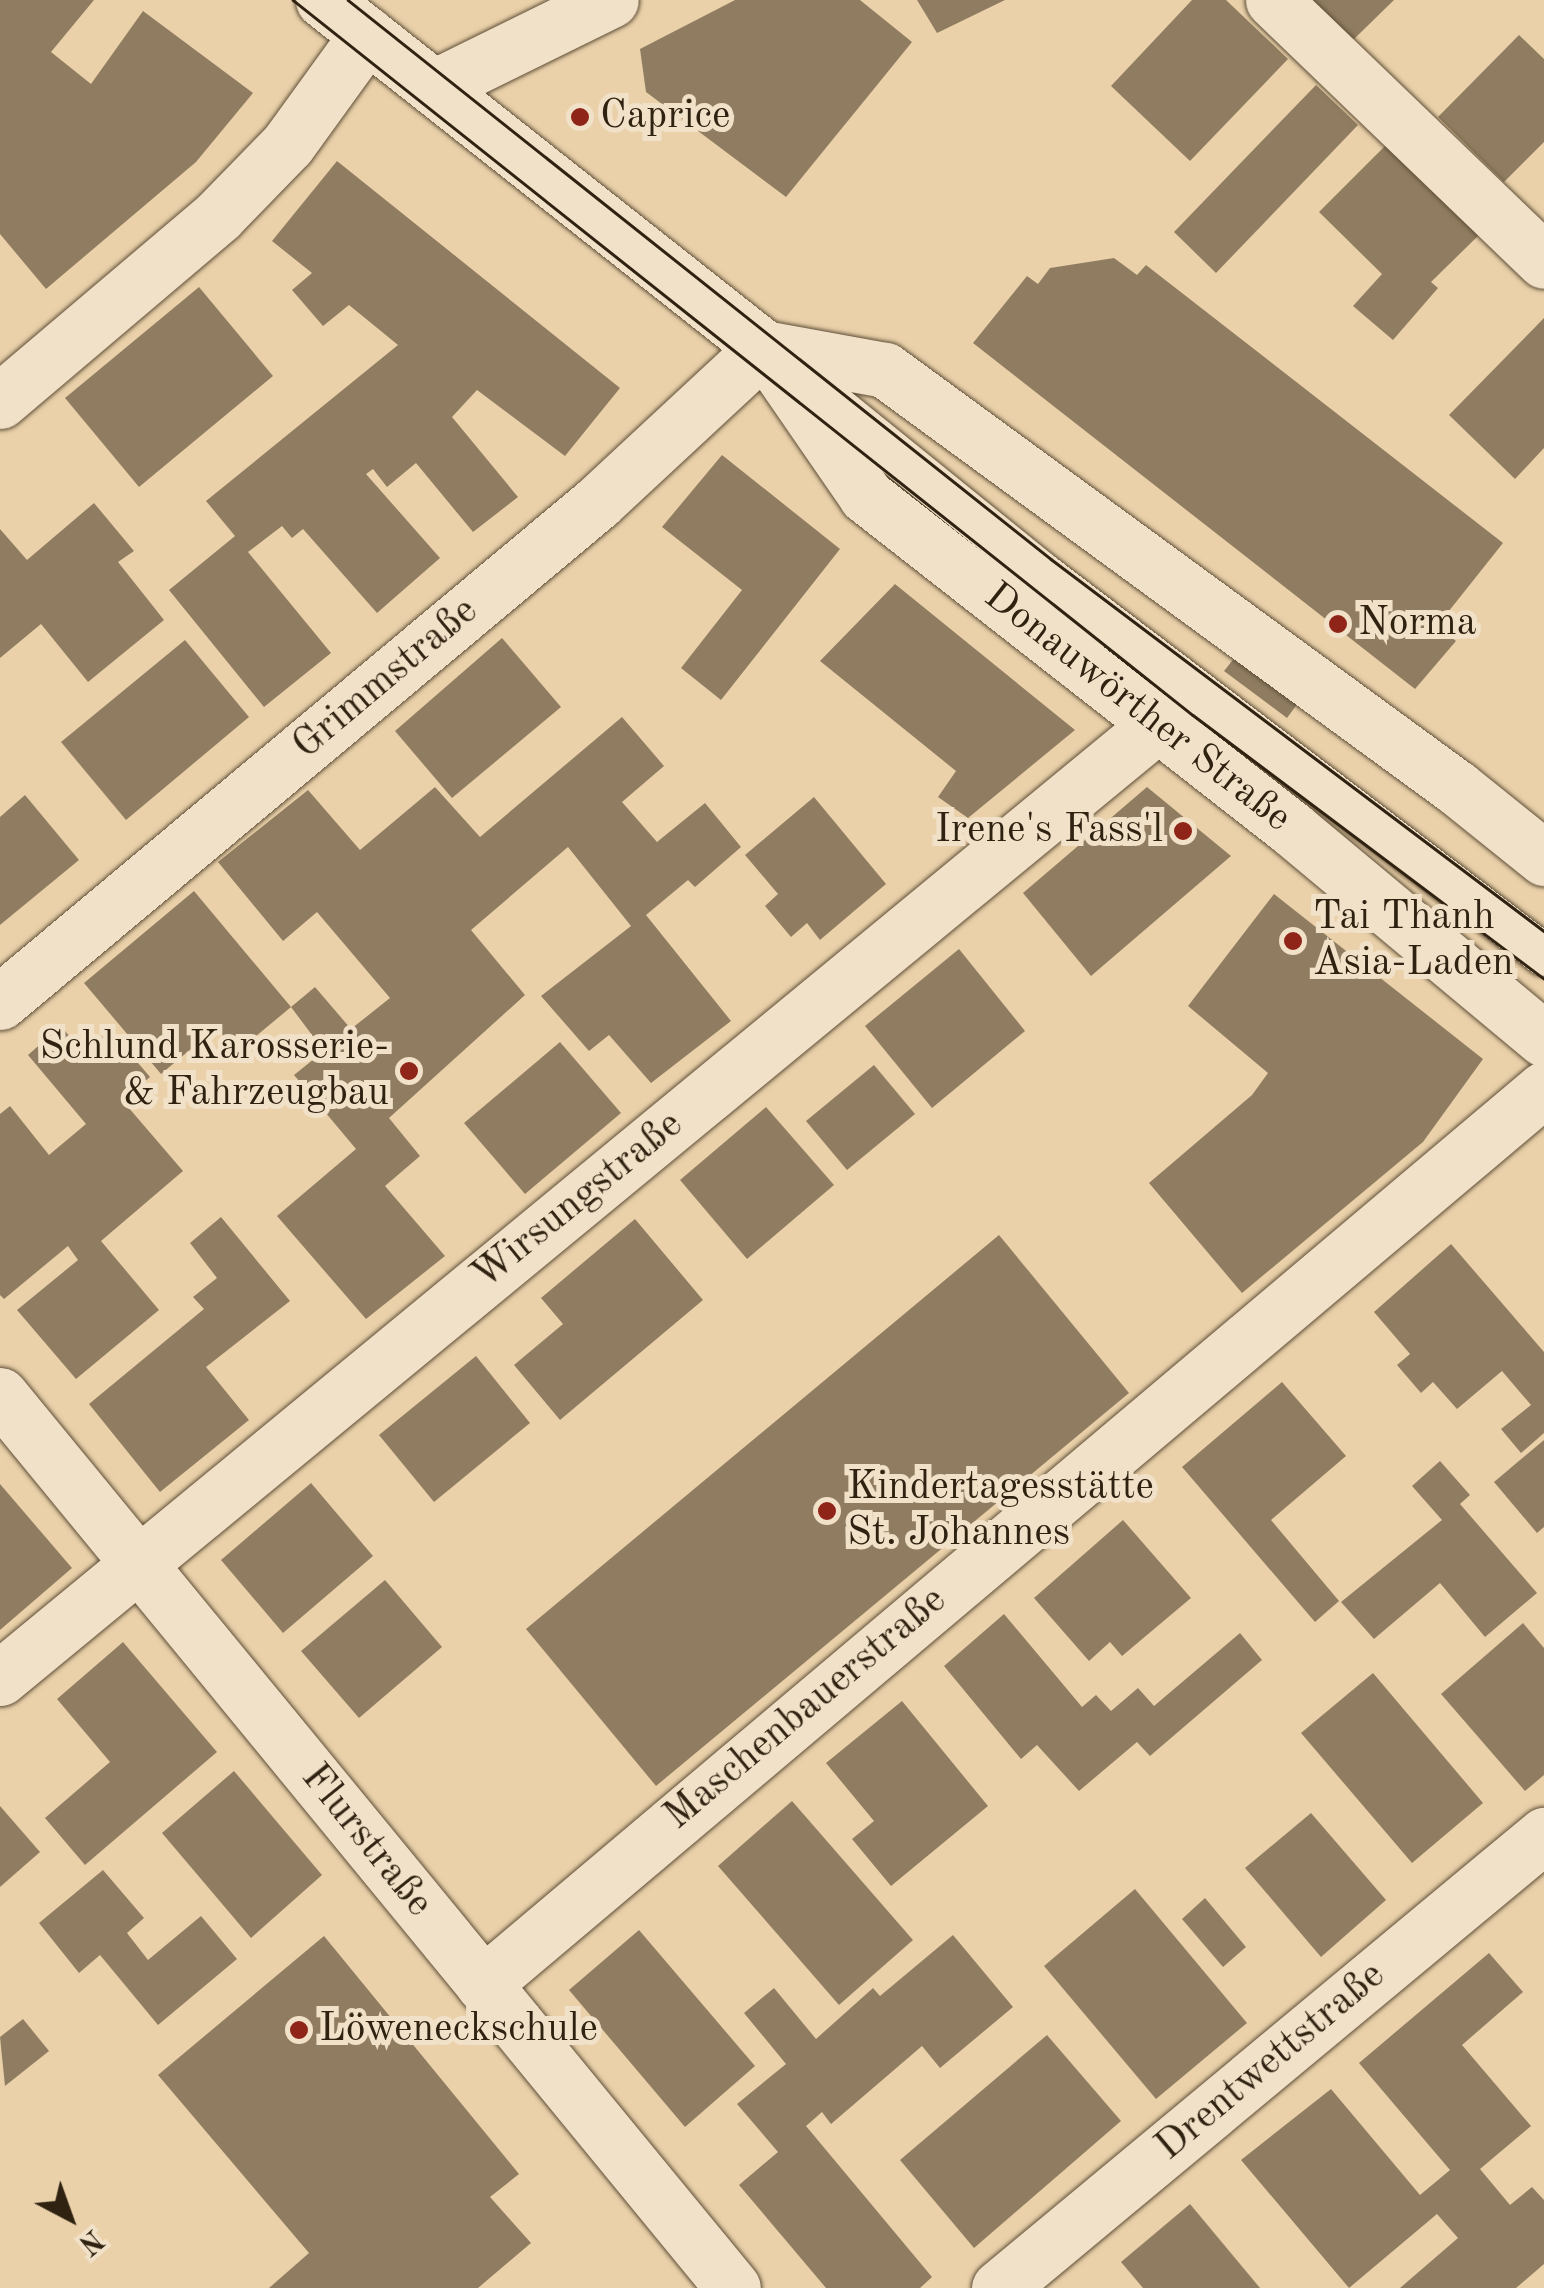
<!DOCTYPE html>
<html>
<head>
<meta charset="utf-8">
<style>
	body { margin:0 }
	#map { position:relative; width:1544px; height:2288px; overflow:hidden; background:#ead1aa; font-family:"Old Standard TT",serif }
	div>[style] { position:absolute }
	.building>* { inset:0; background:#907d61 }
	.roads { filter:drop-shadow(0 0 2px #5e4e37) drop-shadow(0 0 2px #5e4e37) }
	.lane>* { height:42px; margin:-21px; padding:0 21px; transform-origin:21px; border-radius:21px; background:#f1e1c8 }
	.street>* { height:55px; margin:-27.5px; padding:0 27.5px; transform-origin:27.5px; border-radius:27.5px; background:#f1e1c8 }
	.secondary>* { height:55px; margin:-27.5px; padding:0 27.5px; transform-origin:27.5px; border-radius:27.5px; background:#f1e1c8 }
	.tram>* { height:2.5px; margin:-1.25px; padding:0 1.25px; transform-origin:1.25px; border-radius:1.25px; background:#2f2211 }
	.dots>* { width:28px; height:28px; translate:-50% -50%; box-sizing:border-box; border:5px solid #f1e1c8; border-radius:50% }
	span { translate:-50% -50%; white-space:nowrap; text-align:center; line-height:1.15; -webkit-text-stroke:10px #f1e1c8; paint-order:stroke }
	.poi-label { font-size:40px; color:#2f2211 }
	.left { translate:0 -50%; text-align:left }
	.right { translate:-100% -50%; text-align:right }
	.street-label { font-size:40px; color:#2f2211 }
	.north { position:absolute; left:20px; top:2168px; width:100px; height:100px; -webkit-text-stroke:8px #f1e1c8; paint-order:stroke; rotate:139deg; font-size:28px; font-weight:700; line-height:40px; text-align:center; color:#2f2211 }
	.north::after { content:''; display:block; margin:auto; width:35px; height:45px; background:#2f2211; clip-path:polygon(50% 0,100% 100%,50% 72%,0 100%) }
</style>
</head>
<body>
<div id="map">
	<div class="building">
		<div style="clip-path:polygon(0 0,94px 0,51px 52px,91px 84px,143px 11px,253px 93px,196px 162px,46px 289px,0 234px)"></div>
		<div style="clip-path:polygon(735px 0,860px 0,912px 42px,786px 197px,646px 92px,640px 49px)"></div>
		<div style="clip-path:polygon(917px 0,1005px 0,937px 33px)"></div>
		<div style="clip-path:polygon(1192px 0,1226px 0,1288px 59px,1190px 161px,1111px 86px)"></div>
		<div style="clip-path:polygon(1312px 0,1394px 0,1353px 40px)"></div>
		<div style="clip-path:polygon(1519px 35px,1544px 59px,1544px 142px,1504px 182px,1438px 117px)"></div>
		<div style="clip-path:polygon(1316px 85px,1358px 125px,1216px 273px,1174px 232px)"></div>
		<div style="clip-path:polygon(1388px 143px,1480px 234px,1431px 282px,1438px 288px,1393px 340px,1353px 306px,1382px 274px,1319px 212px)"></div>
		<div style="clip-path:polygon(337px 161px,620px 388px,565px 456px,477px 390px,452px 417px,518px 497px,473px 532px,416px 463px,387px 487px,373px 469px,366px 474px,440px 558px,377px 613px,303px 529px,292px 538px,282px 526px,248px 552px,331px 653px,264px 707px,169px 590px,235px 536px,206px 501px,398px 345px,349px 305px,323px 326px,292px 290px,312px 273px,272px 241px)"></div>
		<div style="clip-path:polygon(1114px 258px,1137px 275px,1146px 265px,1503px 543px,1437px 626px,1456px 641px,1415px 689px,973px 343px,1027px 276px,1038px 284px,1050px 268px)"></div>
		<div style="clip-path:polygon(199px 287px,273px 376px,139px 487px,65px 398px)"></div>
		<div style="clip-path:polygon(1544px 318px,1544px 448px,1515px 479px,1449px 415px)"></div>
		<div style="clip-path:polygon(722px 455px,840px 549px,721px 700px,681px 668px,742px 590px,662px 527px)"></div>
		<div style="clip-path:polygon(94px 503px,134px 551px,118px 562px,164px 620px,88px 682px,41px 624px,0 658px,0 529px,27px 560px)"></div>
		<div style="clip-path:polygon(895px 584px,1075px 730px,968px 818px,938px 797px,956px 771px,820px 661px)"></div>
		<div style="clip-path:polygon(502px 638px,561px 707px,452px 798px,395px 731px)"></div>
		<div style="clip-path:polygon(185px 640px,249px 717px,126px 820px,61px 742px)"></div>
		<div style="clip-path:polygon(1236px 656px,1298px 703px,1287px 718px,1224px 671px)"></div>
		<div style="clip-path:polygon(622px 717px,664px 766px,622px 802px,657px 842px,705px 803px,741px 847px,695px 887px,688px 880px,646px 915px,731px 1021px,651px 1083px,609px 1035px,589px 1051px,541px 996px,631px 926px,568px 847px,471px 930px,525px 995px,389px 1118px,420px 1156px,385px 1186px,445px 1256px,366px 1319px,277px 1216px,356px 1149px,294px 1075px,324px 1051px,291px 1007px,315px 987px,351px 1029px,390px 998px,317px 912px,283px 941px,218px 862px,308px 790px,360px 850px,435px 787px,480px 837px)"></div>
		<div style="clip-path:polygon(1147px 787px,1231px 856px,1091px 976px,1023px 893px)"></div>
		<div style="clip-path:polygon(25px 795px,79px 860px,0 925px,0 817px)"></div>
		<div style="clip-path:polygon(814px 797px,886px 884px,820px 940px,807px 923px,791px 937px,765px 906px,778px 894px,745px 855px)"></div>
		<div style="clip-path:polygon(194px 891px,291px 1007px,237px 1052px,216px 1028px,161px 1074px,84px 983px)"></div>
		<div style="clip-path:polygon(1274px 894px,1483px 1059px,1423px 1142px,1242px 1293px,1149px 1183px,1252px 1095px,1268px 1073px,1188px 1006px)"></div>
		<div style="clip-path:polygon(959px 949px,1025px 1031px,932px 1108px,865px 1026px)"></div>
		<div style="clip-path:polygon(61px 1026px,83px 1053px,110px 1030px,150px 1077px,122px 1100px,183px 1171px,101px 1241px,159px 1310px,76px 1379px,17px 1310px,78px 1260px,68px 1246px,4px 1299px,0 1295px,0 1114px,10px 1106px,49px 1155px,86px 1124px,28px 1055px)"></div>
		<div style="clip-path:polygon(560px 1042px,621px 1113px,525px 1194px,464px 1123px)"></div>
		<div style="clip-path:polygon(874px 1065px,915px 1114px,847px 1170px,806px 1121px)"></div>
		<div style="clip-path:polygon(766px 1107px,834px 1185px,747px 1259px,680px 1180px)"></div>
		<div style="clip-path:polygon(221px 1217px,290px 1301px,206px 1367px,249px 1420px,160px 1492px,89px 1404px,204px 1309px,193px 1297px,217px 1278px,190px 1243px)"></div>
		<div style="clip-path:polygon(635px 1219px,703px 1300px,560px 1420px,514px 1365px,563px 1324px,541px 1298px)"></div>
		<div style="clip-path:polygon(999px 1235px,1129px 1393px,656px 1786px,526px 1629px)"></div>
		<div style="clip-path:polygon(1451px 1244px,1544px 1352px,1544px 1433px,1521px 1453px,1501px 1429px,1531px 1405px,1502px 1371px,1457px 1409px,1433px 1382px,1421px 1393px,1397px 1365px,1410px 1354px,1374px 1312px)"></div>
		<div style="clip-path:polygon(476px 1356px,530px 1423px,434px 1502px,379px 1435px)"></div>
		<div style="clip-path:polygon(1282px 1382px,1346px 1456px,1271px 1520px,1339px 1601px,1315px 1622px,1182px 1467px)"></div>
		<div style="clip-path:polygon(1544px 1440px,1544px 1527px,1537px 1533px,1494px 1482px)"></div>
		<div style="clip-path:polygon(1440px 1461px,1470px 1495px,1460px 1504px,1537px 1593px,1485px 1637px,1440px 1583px,1374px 1639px,1341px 1602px,1442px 1520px,1412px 1486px)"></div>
		<div style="clip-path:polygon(311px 1483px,373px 1556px,283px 1633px,221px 1560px)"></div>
		<div style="clip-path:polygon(0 1484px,72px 1568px,0 1630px)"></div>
		<div style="clip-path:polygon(1123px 1520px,1191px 1598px,1122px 1656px,1110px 1642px,1089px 1661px,1034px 1598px)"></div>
		<div style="clip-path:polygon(385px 1580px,442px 1647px,359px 1718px,301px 1651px)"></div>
		<div style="clip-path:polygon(1004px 1614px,1082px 1707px,1096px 1695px,1111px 1711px,1138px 1688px,1154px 1706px,1240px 1633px,1262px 1660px,1150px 1756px,1137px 1742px,1079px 1791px,1037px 1745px,1021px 1759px,944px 1666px)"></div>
		<div style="clip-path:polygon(1523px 1623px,1544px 1648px,1544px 1775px,1525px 1791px,1441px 1694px)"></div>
		<div style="clip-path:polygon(123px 1642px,217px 1752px,85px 1865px,45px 1818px,110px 1762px,57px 1699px)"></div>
		<div style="clip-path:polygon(1373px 1673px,1483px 1803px,1412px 1863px,1301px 1733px)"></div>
		<div style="clip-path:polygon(902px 1701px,988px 1806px,891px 1886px,852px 1839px,874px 1821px,826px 1763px)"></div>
		<div style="clip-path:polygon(234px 1771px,322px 1875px,251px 1938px,162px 1833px)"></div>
		<div style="clip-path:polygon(792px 1801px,913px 1940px,839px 2005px,718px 1866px)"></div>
		<div style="clip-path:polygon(0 1806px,40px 1852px,0 1887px)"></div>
		<div style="clip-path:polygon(1311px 1813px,1386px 1900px,1321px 1957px,1245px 1868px)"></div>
		<div style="clip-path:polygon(103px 1870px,144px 1918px,127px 1933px,148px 1960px,201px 1916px,237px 1959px,158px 2025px,100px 1955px,79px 1973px,39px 1923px)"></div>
		<div style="clip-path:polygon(1135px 1889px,1247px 2023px,1156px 2099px,1044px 1966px)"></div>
		<div style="clip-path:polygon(1205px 1898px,1246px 1947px,1223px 1967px,1182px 1919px)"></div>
		<div style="clip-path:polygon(639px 1930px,755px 2066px,685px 2127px,569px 1990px)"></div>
		<div style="clip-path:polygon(953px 1935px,1013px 2007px,940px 2068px,922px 2046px,831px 2124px,822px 2112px,806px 2126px,932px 2277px,920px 2288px,826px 2288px,739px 2185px,778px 2152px,737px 2104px,786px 2064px,744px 2013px,774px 1988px,816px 2039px,873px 1988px,880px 1996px)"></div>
		<div style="clip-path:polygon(324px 1936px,519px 2174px,490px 2197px,531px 2243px,478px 2288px,269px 2288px,309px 2253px,158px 2075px)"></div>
		<div style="clip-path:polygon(1489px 1953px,1523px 1992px,1462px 2045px,1531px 2126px,1480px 2169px,1510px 2205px,1532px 2187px,1544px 2200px,1544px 2264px,1516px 2288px,1400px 2288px,1458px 2238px,1437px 2214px,1349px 2288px,1241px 2160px,1331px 2089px,1420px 2195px,1450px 2170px,1359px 2063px)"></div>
		<div style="clip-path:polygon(23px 2019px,49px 2051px,5px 2086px,0 2037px)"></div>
		<div style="clip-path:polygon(1047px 2035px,1121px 2121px,974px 2248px,900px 2160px)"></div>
		<div style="clip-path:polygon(1190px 2204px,1260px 2288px,1143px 2288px,1121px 2262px)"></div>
	</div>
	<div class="roads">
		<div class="lane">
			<div style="left:798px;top:376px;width:311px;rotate:39deg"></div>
			<div style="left:1040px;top:572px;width:633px;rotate:37.23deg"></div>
		</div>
		<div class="street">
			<div style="left:1273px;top:0;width:376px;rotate:43.9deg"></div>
			<div style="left:434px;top:87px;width:197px;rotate:-26.2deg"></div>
			<div style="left:0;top:401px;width:286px;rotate:-40.3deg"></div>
			<div style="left:218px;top:216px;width:100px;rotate:-45.8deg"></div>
			<div style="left:288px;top:144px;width:135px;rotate:-54.1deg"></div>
			<div style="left:0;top:1002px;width:779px;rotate:-39.9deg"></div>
			<div style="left:598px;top:502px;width:226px;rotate:-42.9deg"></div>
			<div style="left:0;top:1395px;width:1155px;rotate:50.62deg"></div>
			<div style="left:0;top:1678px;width:1499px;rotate:-39.48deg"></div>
			<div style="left:483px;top:1984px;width:1388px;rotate:-40.15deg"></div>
			<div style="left:999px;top:2288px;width:709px;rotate:-39.73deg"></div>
		</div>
		<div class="secondary">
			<div style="left:323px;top:0;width:562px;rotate:38.28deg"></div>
			<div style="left:764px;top:348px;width:180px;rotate:55.4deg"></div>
			<div style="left:866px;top:496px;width:541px;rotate:38.01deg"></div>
			<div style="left:1292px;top:829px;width:328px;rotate:39.8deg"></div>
			<div style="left:764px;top:348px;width:123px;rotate:10.3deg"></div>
			<div style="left:885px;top:370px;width:708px;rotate:36.16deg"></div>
			<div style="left:1457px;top:788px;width:112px;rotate:38.8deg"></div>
		</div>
	</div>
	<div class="tram">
		<div style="left:293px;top:0;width:1149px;rotate:38.47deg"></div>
		<div style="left:1193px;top:715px;width:439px;rotate:36.9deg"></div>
		<div style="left:348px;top:0;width:898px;rotate:38.49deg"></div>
		<div style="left:1051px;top:559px;width:618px;rotate:37.04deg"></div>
	</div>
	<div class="dots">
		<div style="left:580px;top:117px;background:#8f2418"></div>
		<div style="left:1338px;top:624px;background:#8f2418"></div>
		<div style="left:1183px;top:831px;background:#8f2418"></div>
		<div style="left:1293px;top:941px;background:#8f2418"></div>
		<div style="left:409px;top:1071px;background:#8f2418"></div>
		<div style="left:827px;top:1511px;background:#8f2418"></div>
		<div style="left:299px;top:2030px;background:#8f2418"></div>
	</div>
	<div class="poi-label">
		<span class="left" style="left:600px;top:117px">Caprice</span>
		<span class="left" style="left:1358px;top:624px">Norma</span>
		<span class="right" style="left:1163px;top:831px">Irene's Fass'l</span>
		<span class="left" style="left:1313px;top:941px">Tai Thanh<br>Asia-Laden</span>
		<span class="right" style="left:389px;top:1071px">Schlund Karosserie-<br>&amp; Fahrzeugbau</span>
		<span class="left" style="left:847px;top:1511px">Kindertagesstätte<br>St. Johannes</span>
		<span class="left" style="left:319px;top:2030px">Löweneckschule</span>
	</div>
	<div class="street-label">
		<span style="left:386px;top:679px;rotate:-40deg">Grimmstraße</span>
		<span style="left:1137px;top:708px;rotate:38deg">Donauwörther Straße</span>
		<span style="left:578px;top:1201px;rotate:-39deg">Wirsungstraße</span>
		<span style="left:806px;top:1709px;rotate:-40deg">Maschenbauerstraße</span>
		<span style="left:366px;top:1841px;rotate:51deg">Flurstraße</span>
		<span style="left:1271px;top:2062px;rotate:-40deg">Drentwettstraße</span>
	</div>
	<div class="north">N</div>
</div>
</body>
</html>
